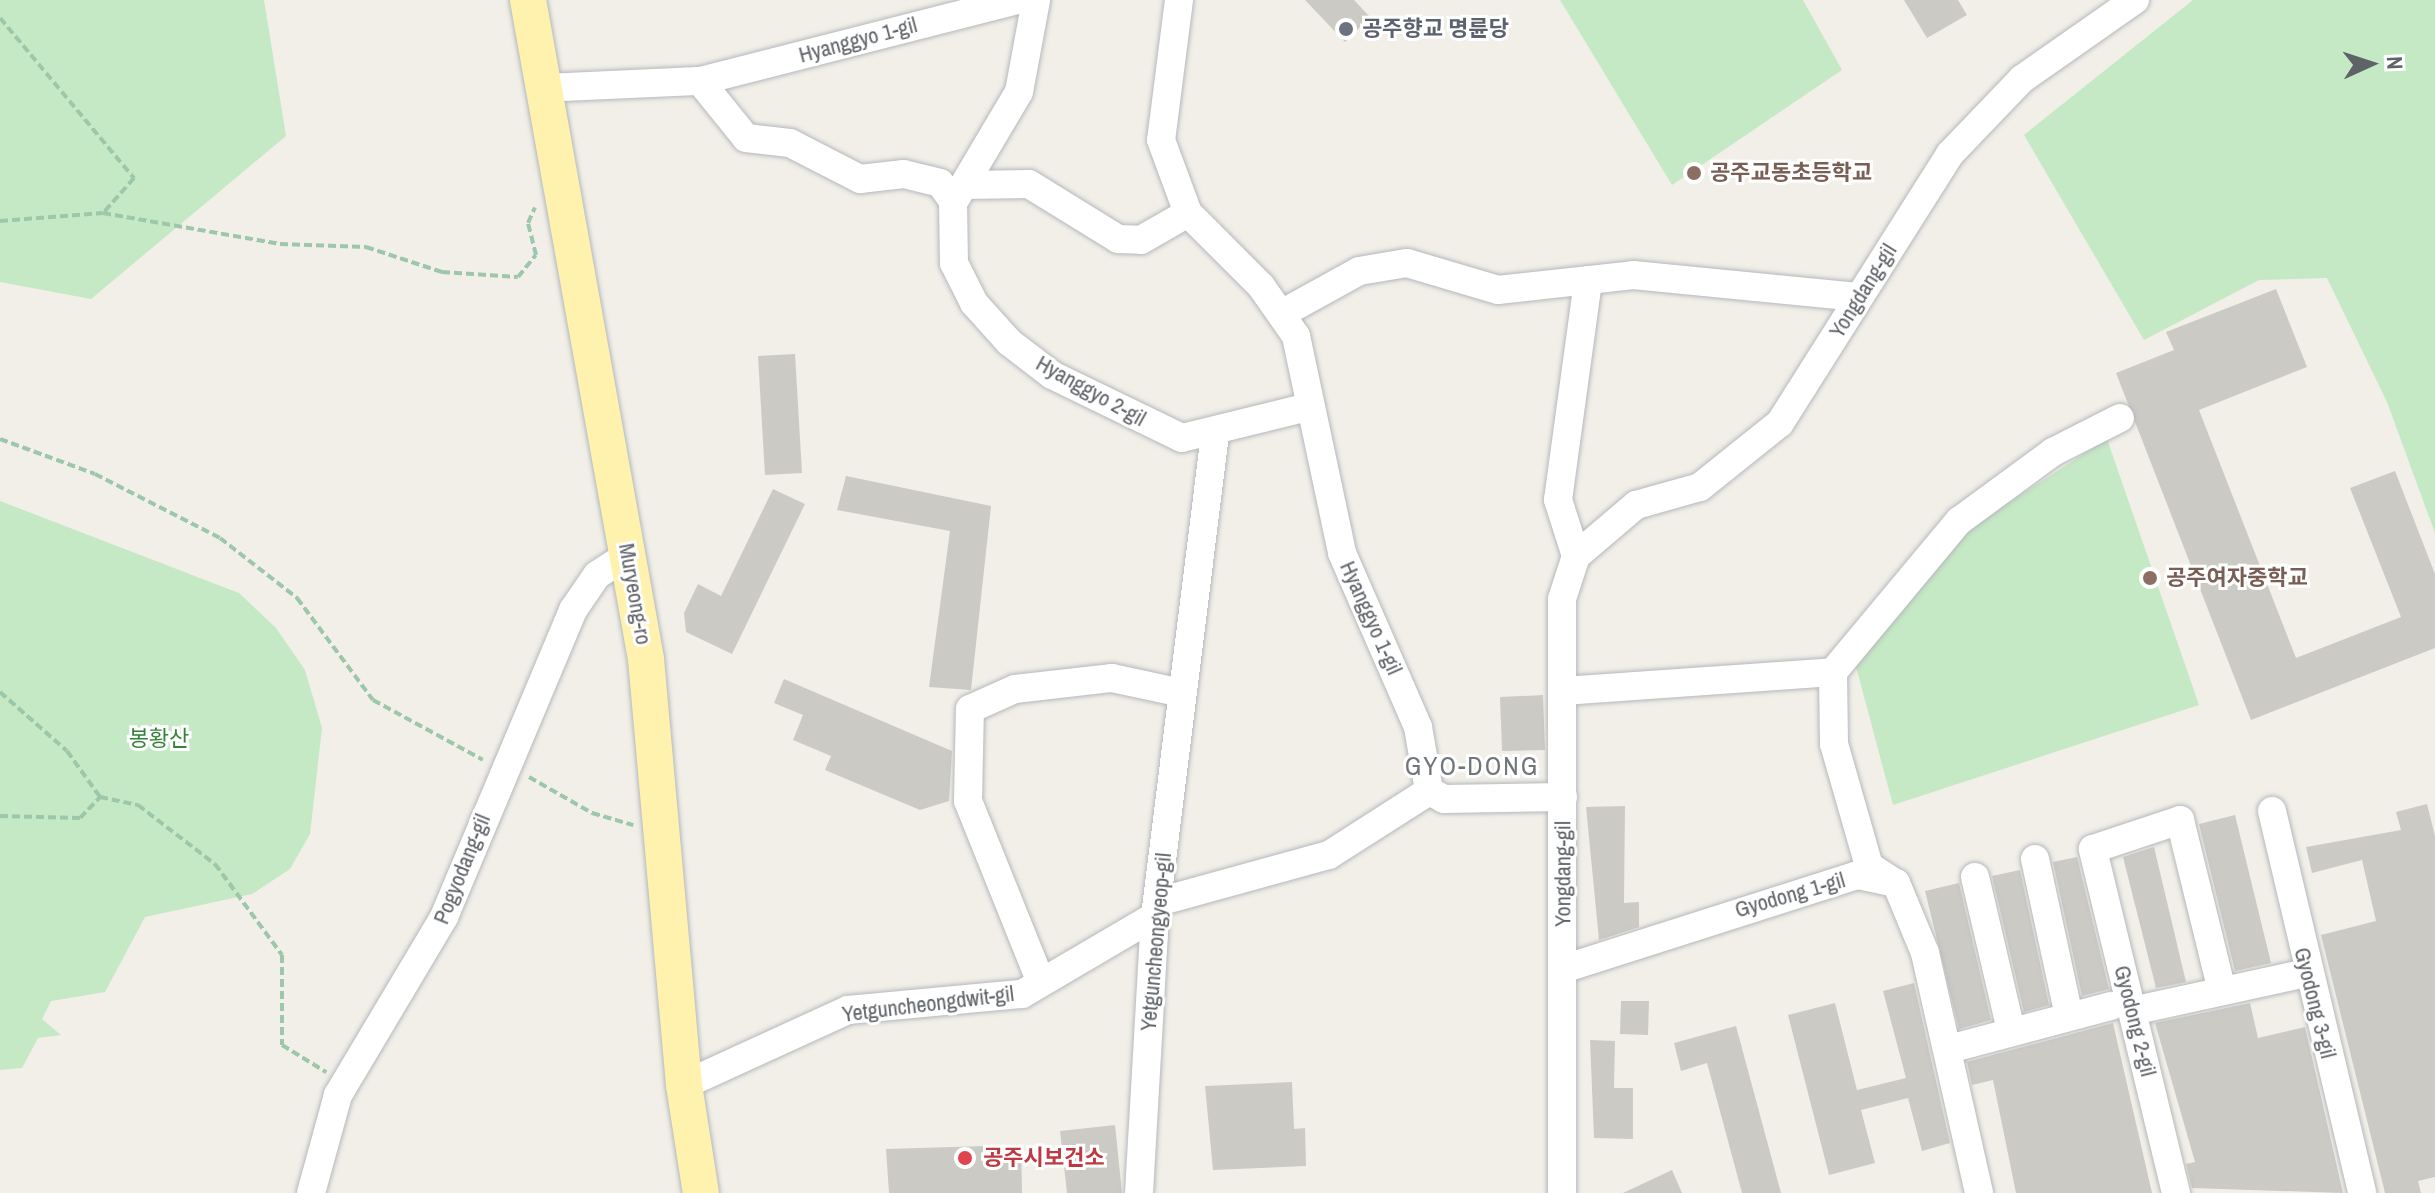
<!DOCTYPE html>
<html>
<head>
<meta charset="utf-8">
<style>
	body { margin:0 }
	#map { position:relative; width:2435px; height:1193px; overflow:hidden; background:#f1efe8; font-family:"Archivo Narrow","Noto Sans KR",sans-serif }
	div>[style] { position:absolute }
	.green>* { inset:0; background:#c5e8c5 }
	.building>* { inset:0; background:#cccac5 }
	.path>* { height:4px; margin-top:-2px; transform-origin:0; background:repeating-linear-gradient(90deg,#9cc7a9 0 8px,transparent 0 12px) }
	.roads { filter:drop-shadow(0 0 2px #b5b8bc) drop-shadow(0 0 2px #b5b8bc) }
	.minor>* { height:28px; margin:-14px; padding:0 14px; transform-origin:14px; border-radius:14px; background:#fff }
	.major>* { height:36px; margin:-18px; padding:0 18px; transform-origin:18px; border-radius:18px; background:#fff2af }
	.dots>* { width:22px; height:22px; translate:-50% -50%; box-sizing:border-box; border:4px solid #fff; border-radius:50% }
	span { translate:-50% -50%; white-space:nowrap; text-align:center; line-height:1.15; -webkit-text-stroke:6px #fff; paint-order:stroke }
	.worship-label { font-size:22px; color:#5b616d; font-weight:700 }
	.left { translate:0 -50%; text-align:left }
	.street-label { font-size:22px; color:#5f6368 }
	.education-label { font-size:22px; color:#785e54; font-weight:700 }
	.park-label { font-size:22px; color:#348238 }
	.health-label { font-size:22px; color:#be3a42; font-weight:700 }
	.quarter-label { font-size:26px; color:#70757a; letter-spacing:2px }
	.north { position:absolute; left:2331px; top:24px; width:80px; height:80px; -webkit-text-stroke:6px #fff; paint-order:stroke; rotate:87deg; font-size:22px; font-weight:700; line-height:32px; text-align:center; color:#5f6368 }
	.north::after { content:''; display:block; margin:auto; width:28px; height:36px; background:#5f6368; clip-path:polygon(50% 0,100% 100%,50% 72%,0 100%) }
</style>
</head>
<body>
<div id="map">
	<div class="green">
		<div style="clip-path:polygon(0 0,264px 0,286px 136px,91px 299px,0 282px)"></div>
		<div style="clip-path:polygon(1560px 0,1803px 0,1842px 70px,1672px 185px)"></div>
		<div style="clip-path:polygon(2193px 0,2435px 0,2435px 533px,2387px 402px,2327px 278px,2259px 280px,2144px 340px,2024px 135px)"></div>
		<div style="clip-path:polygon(2107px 439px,2199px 705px,1893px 805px,1854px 659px,1974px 525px)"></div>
		<div style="clip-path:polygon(0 501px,239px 593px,276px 628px,305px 670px,322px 728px,310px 834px,290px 869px,252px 894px,145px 917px,105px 992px,51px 1001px,42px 1019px,61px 1035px,38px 1038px,22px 1068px,0 1070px)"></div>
	</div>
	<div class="building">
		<div style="clip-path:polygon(1305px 0,1354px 0,1370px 17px,1345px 42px)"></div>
		<div style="clip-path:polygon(1904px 0,1958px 0,1967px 15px,1927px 38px)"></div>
		<div style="clip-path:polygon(2276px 289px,2307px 367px,2199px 410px,2296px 658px,2401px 617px,2350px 488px,2395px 471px,2435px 574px,2435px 648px,2251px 720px,2116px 373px,2174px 350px,2166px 332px)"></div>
		<div style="clip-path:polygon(795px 354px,802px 473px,765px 475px,758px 356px)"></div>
		<div style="clip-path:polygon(846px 476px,991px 506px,971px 690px,929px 687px,950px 531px,837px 510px)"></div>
		<div style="clip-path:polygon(773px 489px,805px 504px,732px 654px,686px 632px,684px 613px,698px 584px,721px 596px)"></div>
		<div style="clip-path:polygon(784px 679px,952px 751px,949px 801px,920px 810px,825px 770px,831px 756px,793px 740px,803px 715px,774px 703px)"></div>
		<div style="clip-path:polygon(1543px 695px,1545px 750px,1502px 751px,1500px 697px)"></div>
		<div style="clip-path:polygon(2427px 804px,2435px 836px,2435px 1177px,2418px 1181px,2421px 1193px,2385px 1193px,2321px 935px,2376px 921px,2362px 860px,2312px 873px,2306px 847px,2401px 830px,2396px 812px)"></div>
		<div style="clip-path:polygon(1625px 806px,1624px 903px,1639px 902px,1639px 927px,1599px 940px,1586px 807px)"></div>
		<div style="clip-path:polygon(2235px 815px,2271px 963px,2235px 971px,2199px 824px)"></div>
		<div style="clip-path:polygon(2154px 847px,2186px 982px,2156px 988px,2123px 857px)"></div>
		<div style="clip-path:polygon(2077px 857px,2109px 989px,2082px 996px,2053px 862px)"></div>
		<div style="clip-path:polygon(2020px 870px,2049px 1005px,2024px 1012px,1992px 876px)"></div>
		<div style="clip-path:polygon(1959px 883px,1991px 1020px,1959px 1029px,1925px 891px)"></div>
		<div style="clip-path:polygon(1914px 983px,1950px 1143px,1922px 1151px,1908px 1098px,1861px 1110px,1875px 1163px,1829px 1175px,1788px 1015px,1835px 1003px,1857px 1090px,1906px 1078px,1883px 991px)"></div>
		<div style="clip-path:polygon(1621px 1001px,1649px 1001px,1648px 1035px,1620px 1034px)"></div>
		<div style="clip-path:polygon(2250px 1003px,2258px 1038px,2305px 1027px,2343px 1193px,2192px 1188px,2186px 1164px,2195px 1162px,2155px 1023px)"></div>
		<div style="clip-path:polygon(2113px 1023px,2152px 1193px,2016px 1193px,1993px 1080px,1972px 1085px,1967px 1062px)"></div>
		<div style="clip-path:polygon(1736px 1026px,1781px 1193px,1742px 1193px,1707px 1063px,1681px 1071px,1674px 1043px)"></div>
		<div style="clip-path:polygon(1590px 1040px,1615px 1041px,1614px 1088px,1633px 1088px,1633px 1139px,1594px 1138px)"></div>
		<div style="clip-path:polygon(1292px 1082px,1294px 1129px,1305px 1128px,1306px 1166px,1213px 1170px,1205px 1086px)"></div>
		<div style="clip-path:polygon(1115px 1125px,1122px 1193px,1067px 1193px,1060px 1131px)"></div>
		<div style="clip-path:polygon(1021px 1145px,1022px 1193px,889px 1193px,886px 1149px)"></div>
		<div style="clip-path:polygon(1672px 1170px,1682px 1193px,1623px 1193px)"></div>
	</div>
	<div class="path">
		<div style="left:0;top:18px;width:209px;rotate:50.1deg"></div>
		<div style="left:134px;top:178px;width:47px;rotate:131.5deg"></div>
		<div style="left:0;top:221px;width:103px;rotate:-4.4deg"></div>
		<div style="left:103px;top:213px;width:180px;rotate:9.9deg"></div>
		<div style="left:280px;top:244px;width:86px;rotate:2deg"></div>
		<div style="left:366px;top:247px;width:80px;rotate:18.2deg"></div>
		<div style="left:442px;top:272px;width:76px;rotate:3.8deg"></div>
		<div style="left:518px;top:277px;width:28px;rotate:-51deg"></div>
		<div style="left:536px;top:255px;width:33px;rotate:-104deg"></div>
		<div style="left:528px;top:223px;width:17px;rotate:-66deg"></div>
		<div style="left:0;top:439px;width:101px;rotate:20.2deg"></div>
		<div style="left:95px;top:474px;width:140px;rotate:27.1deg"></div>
		<div style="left:220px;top:538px;width:98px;rotate:37.9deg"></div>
		<div style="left:297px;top:598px;width:127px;rotate:53.3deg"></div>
		<div style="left:373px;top:700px;width:125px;rotate:28.6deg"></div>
		<div style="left:0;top:692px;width:89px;rotate:41.4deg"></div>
		<div style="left:67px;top:751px;width:57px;rotate:54.3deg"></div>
		<div style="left:100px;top:797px;width:39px;rotate:12deg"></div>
		<div style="left:138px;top:805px;width:97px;rotate:37.5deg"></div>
		<div style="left:215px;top:864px;width:113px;rotate:53.6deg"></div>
		<div style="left:282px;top:955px;width:90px;rotate:90deg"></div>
		<div style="left:282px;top:1045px;width:52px;rotate:31.5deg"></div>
		<div style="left:529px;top:777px;width:73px;rotate:29.7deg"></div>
		<div style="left:592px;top:813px;width:43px;rotate:16.3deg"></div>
		<div style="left:0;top:816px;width:80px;rotate:1.4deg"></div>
		<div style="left:80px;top:818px;width:29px;rotate:-46deg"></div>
	</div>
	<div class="roads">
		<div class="minor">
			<div style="left:1179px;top:0;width:141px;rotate:97.3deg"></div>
			<div style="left:1161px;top:140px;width:78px;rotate:69.7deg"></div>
			<div style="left:1188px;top:213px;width:103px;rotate:45deg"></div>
			<div style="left:1261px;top:286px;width:61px;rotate:55deg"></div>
			<div style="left:1296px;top:336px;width:222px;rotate:78deg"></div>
			<div style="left:1342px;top:553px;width:190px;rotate:66.4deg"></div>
			<div style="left:1418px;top:727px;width:65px;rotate:80.2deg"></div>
			<div style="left:700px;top:81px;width:73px;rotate:51.1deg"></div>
			<div style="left:746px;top:138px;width:44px;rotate:6.5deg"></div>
			<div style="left:790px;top:143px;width:79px;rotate:27.2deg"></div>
			<div style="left:860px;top:179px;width:44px;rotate:-6.5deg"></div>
			<div style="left:904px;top:174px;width:37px;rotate:14deg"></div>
			<div style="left:940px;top:183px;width:22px;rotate:54deg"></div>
			<div style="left:953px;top:201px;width:62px;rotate:89.1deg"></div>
			<div style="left:954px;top:263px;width:45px;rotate:63.4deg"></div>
			<div style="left:974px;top:303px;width:52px;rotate:48.1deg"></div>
			<div style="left:1009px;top:342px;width:54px;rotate:37.5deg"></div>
			<div style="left:1052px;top:375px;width:144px;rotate:25.9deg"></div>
			<div style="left:1182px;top:438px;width:130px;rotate:-13.8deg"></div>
			<div style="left:543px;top:88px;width:157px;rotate:-2.6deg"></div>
			<div style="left:700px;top:81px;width:327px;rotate:-14.3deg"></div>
			<div style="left:965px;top:185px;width:64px;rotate:-0.9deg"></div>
			<div style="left:1029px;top:184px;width:105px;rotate:31.7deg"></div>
			<div style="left:1118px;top:239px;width:23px;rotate:2deg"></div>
			<div style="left:1141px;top:240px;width:54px;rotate:-29.9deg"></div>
			<div style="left:956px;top:198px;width:123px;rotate:-59.3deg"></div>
			<div style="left:1019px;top:92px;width:94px;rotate:-79.5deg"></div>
			<div style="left:1283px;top:313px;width:87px;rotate:-28.9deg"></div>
			<div style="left:1359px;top:271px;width:49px;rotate:-9.5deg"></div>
			<div style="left:1407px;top:263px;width:95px;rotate:16.5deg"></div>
			<div style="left:1498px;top:290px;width:136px;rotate:-6.3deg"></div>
			<div style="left:1633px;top:275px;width:226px;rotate:5.6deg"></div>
			<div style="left:1576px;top:556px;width:59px;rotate:-107.8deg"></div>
			<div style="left:1558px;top:500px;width:222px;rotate:-82.2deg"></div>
			<div style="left:1563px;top:691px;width:271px;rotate:-4deg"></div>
			<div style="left:1429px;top:791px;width:17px;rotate:28deg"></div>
			<div style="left:1444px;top:799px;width:119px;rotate:-1deg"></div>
			<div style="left:2272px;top:811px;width:392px;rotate:76.7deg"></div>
			<div style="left:2035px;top:859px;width:161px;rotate:77.8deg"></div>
			<div style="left:1975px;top:877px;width:158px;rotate:76.8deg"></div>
			<div style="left:1892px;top:881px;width:27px;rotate:-147deg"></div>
			<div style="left:1869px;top:866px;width:127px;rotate:-106deg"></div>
			<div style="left:1834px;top:744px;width:72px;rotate:-90.8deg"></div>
			<div style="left:1833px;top:672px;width:197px;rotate:-50.2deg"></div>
			<div style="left:1959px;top:521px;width:117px;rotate:-36.3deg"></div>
			<div style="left:2053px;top:452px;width:75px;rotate:-26.9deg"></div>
			<div style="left:1158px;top:902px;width:177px;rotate:-15.4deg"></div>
			<div style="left:1329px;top:855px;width:119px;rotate:-32.6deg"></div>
			<div style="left:1563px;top:969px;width:310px;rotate:-17.7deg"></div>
			<div style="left:1858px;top:875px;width:39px;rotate:12deg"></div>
			<div style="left:1896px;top:883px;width:76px;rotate:67.5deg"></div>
			<div style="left:1925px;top:953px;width:246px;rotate:77.3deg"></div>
			<div style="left:1040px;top:980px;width:193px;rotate:-111.9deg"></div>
			<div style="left:968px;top:801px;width:92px;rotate:-88.8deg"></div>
			<div style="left:970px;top:709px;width:49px;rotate:-24deg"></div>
			<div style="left:1015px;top:689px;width:98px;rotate:-6.5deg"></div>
			<div style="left:1112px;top:678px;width:72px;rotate:12.1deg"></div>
			<div style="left:2132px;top:1011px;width:179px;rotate:-12.3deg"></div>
			<div style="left:1949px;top:1049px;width:168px;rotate:-14.9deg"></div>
			<div style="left:684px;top:1085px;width:180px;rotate:-24.6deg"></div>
			<div style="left:848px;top:1010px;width:175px;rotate:-5.3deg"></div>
			<div style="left:1022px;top:994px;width:154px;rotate:-30.4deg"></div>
			<div style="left:311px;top:1193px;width:102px;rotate:-74.6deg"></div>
			<div style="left:338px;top:1095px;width:207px;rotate:-59.2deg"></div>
			<div style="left:444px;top:917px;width:333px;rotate:-67.2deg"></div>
			<div style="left:573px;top:610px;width:42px;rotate:-55.6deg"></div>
			<div style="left:597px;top:575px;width:37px;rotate:-33deg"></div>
			<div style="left:1139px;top:1193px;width:277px;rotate:-86.7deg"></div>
			<div style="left:1155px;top:916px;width:486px;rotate:-82.9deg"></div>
			<div style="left:1562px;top:1193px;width:594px;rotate:-90deg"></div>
			<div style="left:1562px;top:599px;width:45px;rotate:-72deg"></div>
			<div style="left:1576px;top:556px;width:79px;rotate:-40.4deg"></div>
			<div style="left:1636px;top:505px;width:66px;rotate:-15.7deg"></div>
			<div style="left:1700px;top:487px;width:102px;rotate:-38.7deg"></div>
			<div style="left:1780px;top:423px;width:318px;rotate:-57.7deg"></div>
			<div style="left:1950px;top:154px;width:104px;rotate:-46.2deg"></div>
			<div style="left:2022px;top:79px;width:138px;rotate:-35deg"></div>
			<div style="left:2176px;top:1193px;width:354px;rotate:-103.6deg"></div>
			<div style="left:2093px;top:849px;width:92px;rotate:-18.4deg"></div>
			<div style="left:2180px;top:820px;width:176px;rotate:76.2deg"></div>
		</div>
		<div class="major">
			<div style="left:528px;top:0;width:669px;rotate:79.85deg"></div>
			<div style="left:646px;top:659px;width:428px;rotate:84.9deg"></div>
			<div style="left:684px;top:1085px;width:109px;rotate:81.1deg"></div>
		</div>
	</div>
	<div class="dots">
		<div style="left:1346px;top:29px;background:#6b7280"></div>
		<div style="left:1694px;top:173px;background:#8d6e63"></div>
		<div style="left:2150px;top:578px;background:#8d6e63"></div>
		<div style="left:965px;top:1158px;background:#e0444e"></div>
	</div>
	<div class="worship-label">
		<span class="left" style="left:1362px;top:29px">공주향교 명륜당</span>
	</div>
	<div class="street-label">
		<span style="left:858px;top:40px;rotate:-15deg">Hyanggyo 1-gil</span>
		<span style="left:1863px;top:291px;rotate:-58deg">Yongdang-gil</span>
		<span style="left:1091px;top:391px;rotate:29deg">Hyanggyo 2-gil</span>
		<span style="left:635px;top:594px;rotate:80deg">Muryeong-ro</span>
		<span style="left:1371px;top:618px;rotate:66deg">Hyanggyo 1-gil</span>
		<span style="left:462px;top:869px;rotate:-68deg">Pogyodang-gil</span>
		<span style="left:1563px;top:874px;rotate:-90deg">Yongdang-gil</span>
		<span style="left:1790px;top:895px;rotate:-16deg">Gyodong 1-gil</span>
		<span style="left:1156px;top:942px;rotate:-85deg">Yetguncheongyeop-gil</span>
		<span style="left:2315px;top:1003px;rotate:76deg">Gyodong 3-gil</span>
		<span style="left:928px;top:1004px;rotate:-7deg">Yetguncheongdwit-gil</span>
		<span style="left:2135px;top:1021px;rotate:76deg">Gyodong 2-gil</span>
	</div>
	<div class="education-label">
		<span class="left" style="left:1710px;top:173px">공주교동초등학교</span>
		<span class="left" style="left:2166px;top:578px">공주여자중학교</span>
	</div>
	<div class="park-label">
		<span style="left:159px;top:739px">봉황산</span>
	</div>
	<div class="health-label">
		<span class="left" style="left:983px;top:1158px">공주시보건소</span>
	</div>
	<div class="quarter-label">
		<span style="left:1472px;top:766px">GYO-DONG</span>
	</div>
	<div class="north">N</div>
</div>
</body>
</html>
